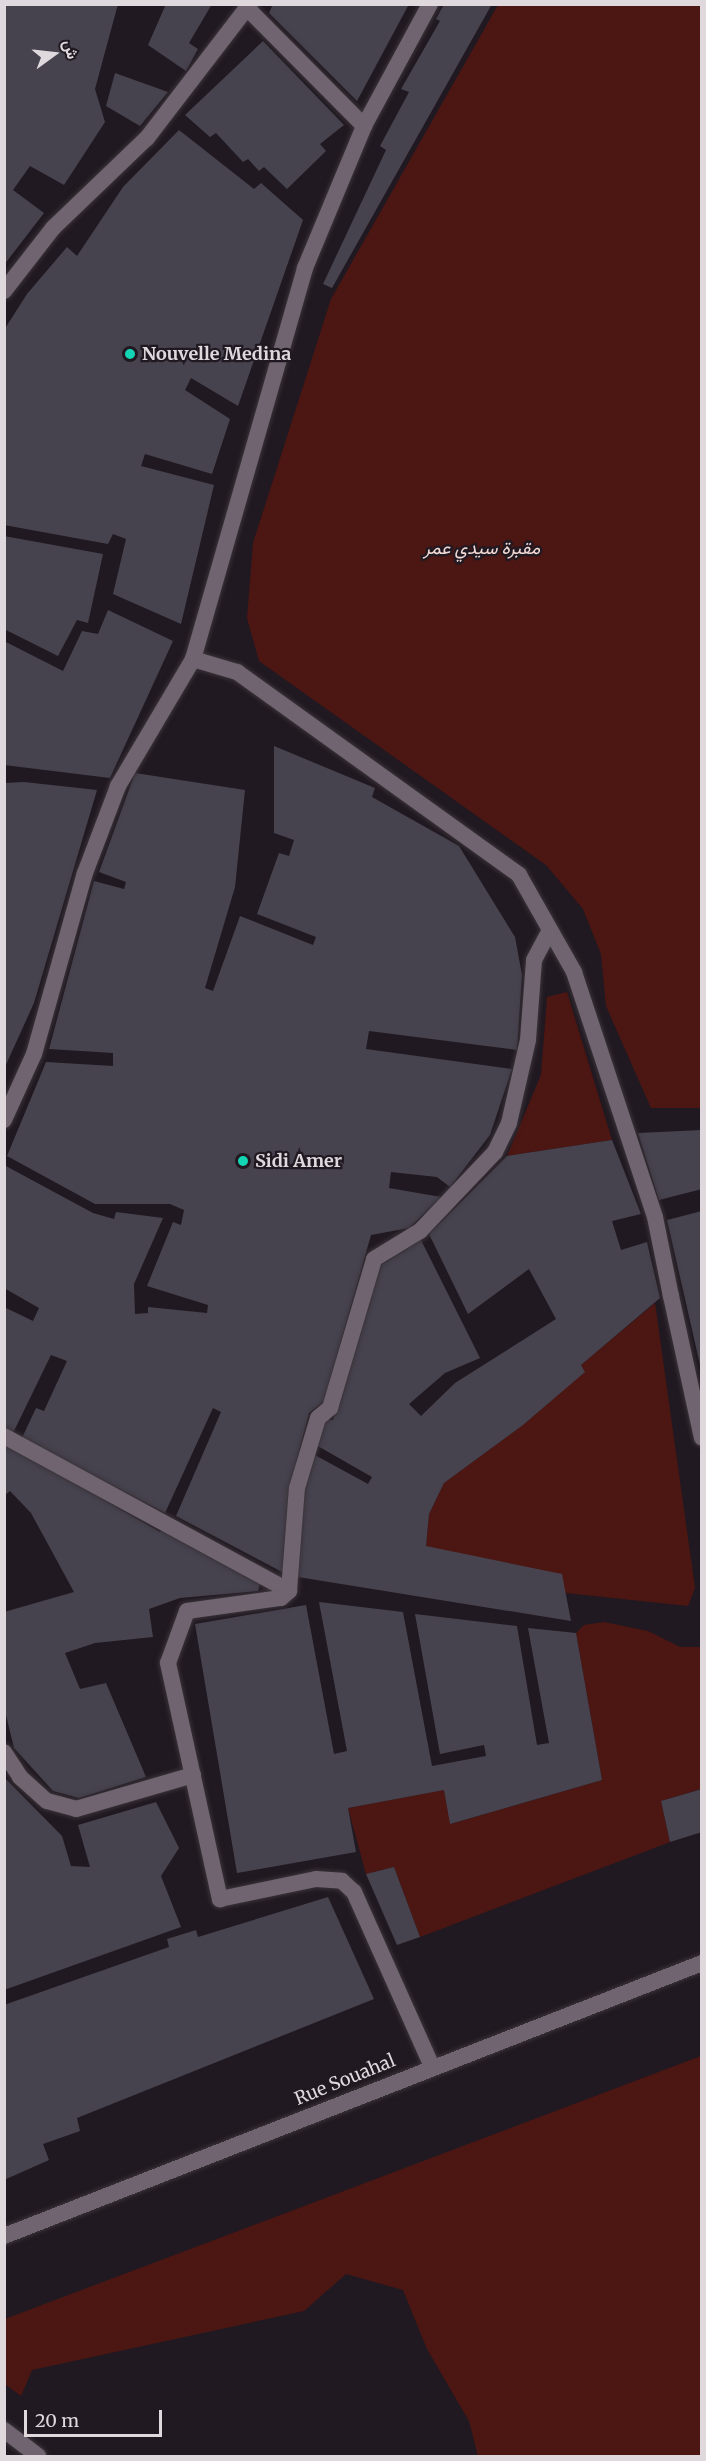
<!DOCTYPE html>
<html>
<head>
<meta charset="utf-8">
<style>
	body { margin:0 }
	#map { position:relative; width:706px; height:2461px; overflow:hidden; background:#211921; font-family:Merriweather,Vazirmatn,serif }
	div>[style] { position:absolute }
	.green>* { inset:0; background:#4c1612 }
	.building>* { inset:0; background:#46434f }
	.roads { filter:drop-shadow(0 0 2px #3a3339) drop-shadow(0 0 2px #3a3339) }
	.service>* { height:16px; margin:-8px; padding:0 8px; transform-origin:8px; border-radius:8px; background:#6f646f }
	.pedestrian>* { height:16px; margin:-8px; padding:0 8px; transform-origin:8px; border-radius:8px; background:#6f646f }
	.minor>* { height:16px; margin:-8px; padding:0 8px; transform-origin:8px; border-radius:8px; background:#6f646f }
	.dots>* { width:16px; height:16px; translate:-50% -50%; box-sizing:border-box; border:3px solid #211921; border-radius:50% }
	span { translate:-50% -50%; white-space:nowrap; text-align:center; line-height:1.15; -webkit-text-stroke:4.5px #211921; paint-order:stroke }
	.poi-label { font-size:18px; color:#dfd9de; font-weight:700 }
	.left { translate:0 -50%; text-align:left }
	.park-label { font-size:18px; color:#f2d9d5; font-style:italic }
	.street-label { font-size:18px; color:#dfd9de }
	.frame { position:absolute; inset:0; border:6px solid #dfd9de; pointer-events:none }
	.north { position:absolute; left:24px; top:24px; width:60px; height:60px; -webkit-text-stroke:4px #211921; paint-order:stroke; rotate:75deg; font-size:16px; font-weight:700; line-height:24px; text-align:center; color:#dfd9de }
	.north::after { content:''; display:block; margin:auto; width:21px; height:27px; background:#dfd9de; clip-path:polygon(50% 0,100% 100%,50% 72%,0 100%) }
	.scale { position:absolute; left:24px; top:2410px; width:138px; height:27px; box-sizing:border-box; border:3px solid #dfd9de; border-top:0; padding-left:8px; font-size:18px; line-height:21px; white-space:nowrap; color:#dfd9de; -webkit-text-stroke:4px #211921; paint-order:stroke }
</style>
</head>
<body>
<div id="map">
	<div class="green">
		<div style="clip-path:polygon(498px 5px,701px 5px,701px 1108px,651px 1108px,606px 1006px,601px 954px,583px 909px,546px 865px,259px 661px,247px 618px,253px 543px,331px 299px)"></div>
		<div style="clip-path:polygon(567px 992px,612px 1140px,507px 1156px,541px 1075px,547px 997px)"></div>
		<div style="clip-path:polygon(655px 1303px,695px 1588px,688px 1606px,566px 1593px,426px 1546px,429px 1514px,444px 1483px,523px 1425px,584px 1372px,581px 1365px)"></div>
		<div style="clip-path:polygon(604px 1622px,648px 1631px,680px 1647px,701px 1647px,701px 1789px,661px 1801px,670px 1842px,420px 1937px,394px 1867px,366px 1874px,348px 1808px,444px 1790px,451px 1824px,602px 1780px,576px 1633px,584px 1625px)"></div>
		<div style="clip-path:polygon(701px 2056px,701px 2456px,478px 2456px,469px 2421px,427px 2349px,403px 2290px,346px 2274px,304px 2311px,32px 2370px,21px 2396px,5px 2384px,5px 2319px)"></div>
	</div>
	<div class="building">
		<div style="clip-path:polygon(4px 4px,118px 4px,95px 89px,105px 122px,64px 185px,30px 166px,13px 190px,44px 213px,4px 265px)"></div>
		<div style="clip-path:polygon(166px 4px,212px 4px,189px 43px,198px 49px,186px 71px,148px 45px)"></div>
		<div style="clip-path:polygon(273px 4px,409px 4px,357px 101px,269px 13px)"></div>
		<div style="clip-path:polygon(444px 4px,492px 4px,332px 288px,323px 284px,386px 150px,380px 146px,409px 92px,401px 89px,440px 21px,436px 19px)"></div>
		<div style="clip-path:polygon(263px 41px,344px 125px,320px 144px,326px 151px,287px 189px,264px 167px,259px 171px,248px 159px,243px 162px,216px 133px,210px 137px,185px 115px)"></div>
		<div style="clip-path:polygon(115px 73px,168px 92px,140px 126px,106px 106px)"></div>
		<div style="clip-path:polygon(179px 130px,254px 189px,261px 183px,303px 220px,238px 406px,191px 378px,185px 390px,230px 419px,212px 474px,145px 454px,141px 466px,214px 485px,181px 624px,113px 594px,126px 539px,113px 534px,108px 544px,4px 525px,4px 330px,27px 294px,67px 247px,77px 256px,123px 187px)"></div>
		<div style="clip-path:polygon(4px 536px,103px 554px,88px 623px,77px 620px,58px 656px,4px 629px)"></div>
		<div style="clip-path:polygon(108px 610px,173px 641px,110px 778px,4px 765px,4px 641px,63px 671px,82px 631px,98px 634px)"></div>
		<div style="clip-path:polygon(274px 746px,375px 788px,372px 797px,459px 846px,515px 937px,522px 975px,517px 1050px,369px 1031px,366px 1049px,512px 1069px,490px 1135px,450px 1187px,437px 1177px,391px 1172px,389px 1188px,441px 1197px,409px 1228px,371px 1235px,324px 1401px,309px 1413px,289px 1489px,284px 1573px,176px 1516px,221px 1412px,213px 1408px,165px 1513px,22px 1438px,36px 1408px,44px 1411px,67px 1361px,51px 1355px,13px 1433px,4px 1428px,4px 1307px,33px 1321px,39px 1308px,4px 1288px,4px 1165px,93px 1213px,114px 1219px,116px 1212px,163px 1218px,134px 1284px,135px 1314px,148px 1313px,148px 1307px,207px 1313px,208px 1305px,147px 1286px,173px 1222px,181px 1225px,184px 1210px,170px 1204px,95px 1204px,7px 1156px,46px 1062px,113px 1066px,113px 1053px,49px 1049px,94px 881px,124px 889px,126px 882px,99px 872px,135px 773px,245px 790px,235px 887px,205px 988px,213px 991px,240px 916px,313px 945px,316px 937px,257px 914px,279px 853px,289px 856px,294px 840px,274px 833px)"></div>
		<div style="clip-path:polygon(24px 782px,97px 790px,34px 1003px,4px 1069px,4px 783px)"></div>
		<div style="clip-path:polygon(702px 1130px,702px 1189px,659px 1200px,638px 1133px)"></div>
		<div style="clip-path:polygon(612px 1140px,641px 1214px,612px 1221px,621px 1250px,647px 1242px,660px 1298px,581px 1365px,585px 1372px,523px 1425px,444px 1483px,429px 1514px,426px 1546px,562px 1574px,571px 1621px,298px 1577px,304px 1489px,313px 1454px,368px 1484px,372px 1477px,316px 1445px,324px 1419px,333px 1420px,381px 1265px,421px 1240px,480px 1358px,445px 1373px,409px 1404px,421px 1416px,455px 1383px,556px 1319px,529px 1269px,468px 1314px,429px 1234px,507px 1156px)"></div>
		<div style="clip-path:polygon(702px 1211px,702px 1369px,701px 1369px,667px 1220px)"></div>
		<div style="clip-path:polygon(4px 1443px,160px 1532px,164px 1527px,261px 1580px,258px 1591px,180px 1598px,149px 1609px,153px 1637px,95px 1643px,65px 1653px,80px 1689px,106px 1683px,146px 1777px,79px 1798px,53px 1791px,14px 1748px,4px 1707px,4px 1612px,74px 1592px,31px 1513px,10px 1491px,4px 1496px)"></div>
		<div style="clip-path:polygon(319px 1602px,403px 1612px,432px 1766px,486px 1756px,484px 1745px,440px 1754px,415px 1614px,517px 1626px,537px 1745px,549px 1743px,528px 1628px,576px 1633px,602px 1780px,450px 1824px,444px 1790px,348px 1808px,356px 1852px,237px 1873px,195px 1624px,306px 1605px,334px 1754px,347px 1751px)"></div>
		<div style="clip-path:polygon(4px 1777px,62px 1836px,71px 1866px,90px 1867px,78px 1825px,156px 1802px,179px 1848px,161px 1876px,181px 1927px,4px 1990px)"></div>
		<div style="clip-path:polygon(702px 1789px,702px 1832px,670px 1842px,661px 1801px)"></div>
		<div style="clip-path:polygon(394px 1867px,420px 1937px,397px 1945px,366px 1874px)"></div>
		<div style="clip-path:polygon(328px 1897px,374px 1999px,77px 2118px,80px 2131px,43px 2144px,49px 2160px,4px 2180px,4px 2005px,169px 1947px,167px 1939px,196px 1930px,198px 1937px)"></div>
	</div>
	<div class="roads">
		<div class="service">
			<div style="left:193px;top:659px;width:46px;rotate:16.5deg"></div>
			<div style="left:237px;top:672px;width:347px;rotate:35.7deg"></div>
			<div style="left:519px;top:875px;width:112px;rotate:60.4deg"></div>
			<div style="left:574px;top:972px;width:258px;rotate:71.7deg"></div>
			<div style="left:655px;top:1217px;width:81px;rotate:78.6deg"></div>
			<div style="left:4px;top:1120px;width:72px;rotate:-65.6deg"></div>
			<div style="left:34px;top:1054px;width:188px;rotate:-74.3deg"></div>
			<div style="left:85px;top:873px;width:93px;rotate:-69.2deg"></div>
			<div style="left:118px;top:786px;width:147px;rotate:-59.4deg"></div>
			<div style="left:193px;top:659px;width:407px;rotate:-74deg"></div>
			<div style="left:305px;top:268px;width:154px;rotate:-67.4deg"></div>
			<div style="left:364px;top:126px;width:139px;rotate:-61.6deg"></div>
			<div style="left:4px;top:2430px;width:43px;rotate:37.4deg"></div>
		</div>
		<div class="pedestrian">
			<div style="left:248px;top:9px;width:165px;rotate:45.2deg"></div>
			<div style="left:4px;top:1436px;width:324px;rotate:28.5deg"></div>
			<div style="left:168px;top:1663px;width:55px;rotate:-69.9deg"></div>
			<div style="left:187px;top:1611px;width:95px;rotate:-7.9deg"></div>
			<div style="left:281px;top:1598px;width:11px;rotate:-41deg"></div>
			<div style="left:289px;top:1591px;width:103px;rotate:-85.6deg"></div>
			<div style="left:297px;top:1488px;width:73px;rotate:-73.3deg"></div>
			<div style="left:318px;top:1418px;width:16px;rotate:-40deg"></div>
			<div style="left:330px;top:1408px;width:155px;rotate:-73.5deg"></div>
			<div style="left:374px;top:1259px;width:54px;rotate:-31.3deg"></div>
			<div style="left:420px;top:1231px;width:109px;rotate:-46.5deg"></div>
			<div style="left:495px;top:1152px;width:32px;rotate:-64deg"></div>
			<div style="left:509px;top:1123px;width:85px;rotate:-77.1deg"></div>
			<div style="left:528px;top:1040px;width:80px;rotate:-85.7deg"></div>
			<div style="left:534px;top:960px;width:34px;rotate:-62deg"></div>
			<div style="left:4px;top:1752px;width:30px;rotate:57deg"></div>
			<div style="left:20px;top:1777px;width:36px;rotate:42deg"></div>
			<div style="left:47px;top:1801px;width:30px;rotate:15deg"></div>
			<div style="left:76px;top:1809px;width:122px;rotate:-16.2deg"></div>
		</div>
		<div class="minor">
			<div style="left:4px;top:291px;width:80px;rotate:-52.1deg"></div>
			<div style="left:53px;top:228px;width:130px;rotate:-43.8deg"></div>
			<div style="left:147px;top:138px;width:169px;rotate:-52.5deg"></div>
			<div style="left:671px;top:1296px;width:145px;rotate:77.7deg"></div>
			<div style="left:168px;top:1663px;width:242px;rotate:77.6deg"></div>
			<div style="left:220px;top:1899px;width:98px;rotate:-11.8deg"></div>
			<div style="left:316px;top:1879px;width:26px;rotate:4deg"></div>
			<div style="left:342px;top:1881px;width:16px;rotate:43deg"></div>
			<div style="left:354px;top:1892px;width:191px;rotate:65.9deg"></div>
			<div style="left:4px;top:2236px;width:749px;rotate:-21.36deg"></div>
		</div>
	</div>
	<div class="dots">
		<div style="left:130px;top:354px;background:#14d5b3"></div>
		<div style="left:243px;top:1161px;background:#14d5b3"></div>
	</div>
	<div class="poi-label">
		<span class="left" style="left:142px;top:354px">Nouvelle Medina</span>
		<span class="left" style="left:255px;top:1161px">Sidi Amer</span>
	</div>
	<div class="park-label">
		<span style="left:482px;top:548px">مقبرة سيدي عمر</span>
	</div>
	<div class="street-label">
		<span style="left:345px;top:2080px;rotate:-22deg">Rue Souahal</span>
	</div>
	<div class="frame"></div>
	<div class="north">ش</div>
	<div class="scale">20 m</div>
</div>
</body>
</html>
